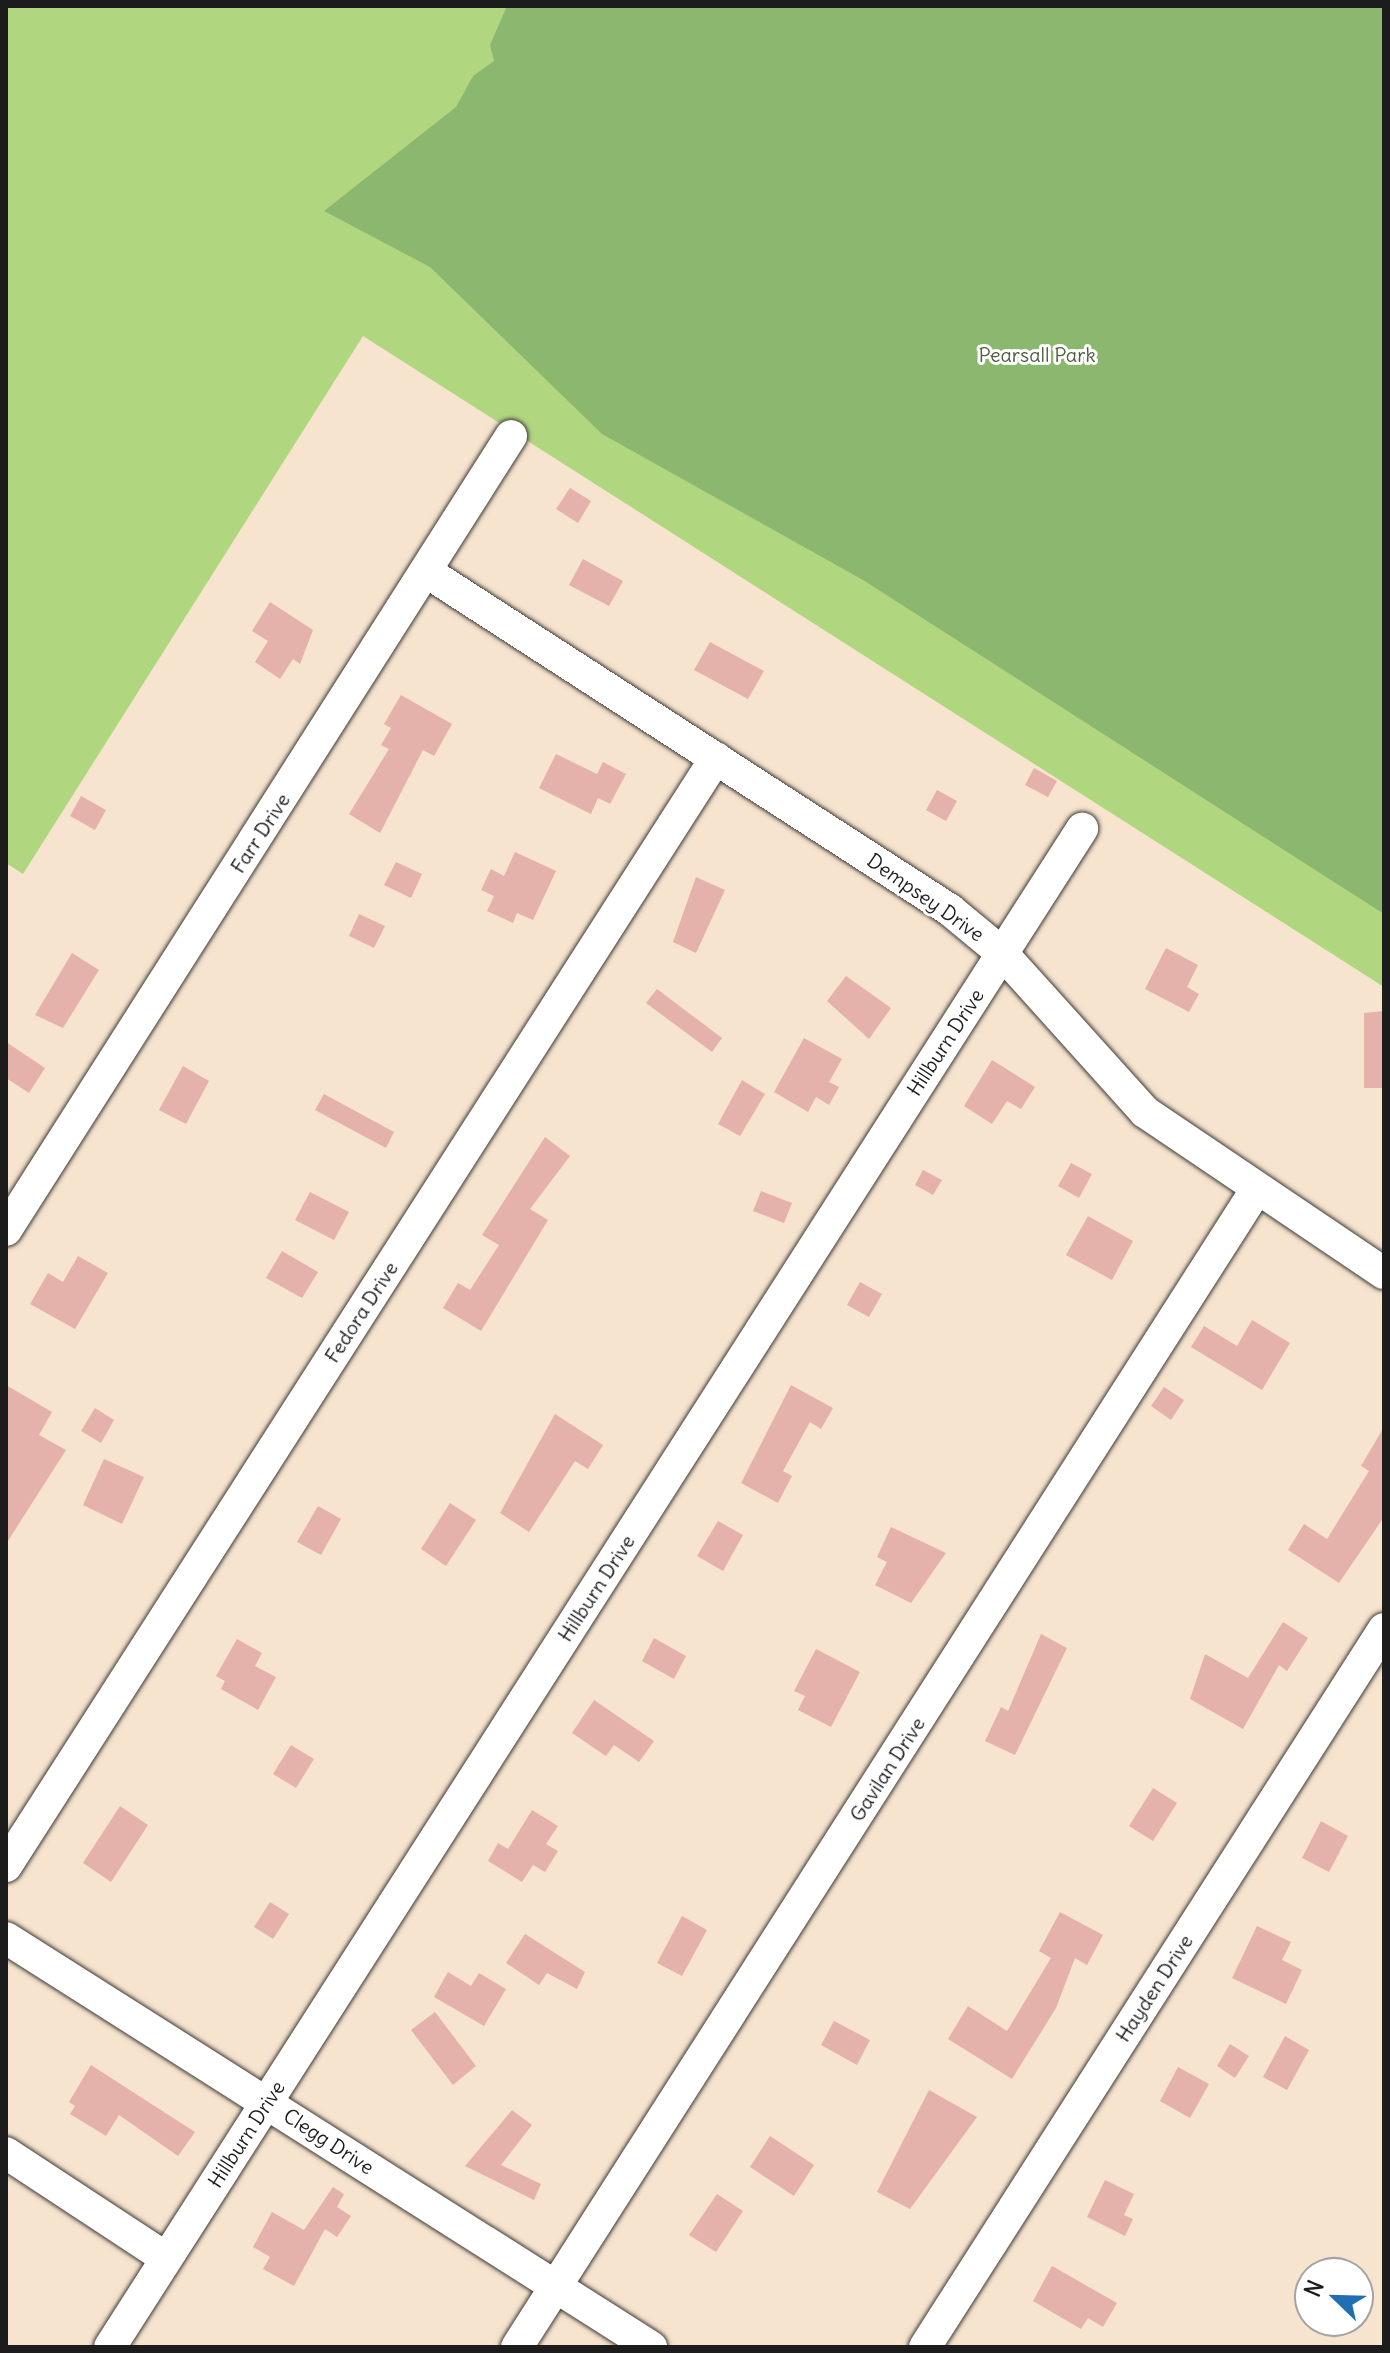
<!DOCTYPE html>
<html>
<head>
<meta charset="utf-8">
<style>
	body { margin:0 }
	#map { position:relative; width:1390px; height:2353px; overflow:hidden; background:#f7e4ce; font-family:Delius,sans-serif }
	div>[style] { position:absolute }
	.green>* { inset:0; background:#b1d680 }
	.forest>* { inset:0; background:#8cb76e }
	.building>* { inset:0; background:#e5b1ab }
	.roads { filter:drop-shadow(0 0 2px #3d3a37) drop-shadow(0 0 2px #3d3a37) }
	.minor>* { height:32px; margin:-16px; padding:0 16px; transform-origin:16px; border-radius:16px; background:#fff }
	span { translate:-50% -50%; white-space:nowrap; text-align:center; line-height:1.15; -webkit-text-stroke:6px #fff; paint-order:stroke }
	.park-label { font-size:20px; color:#505d3f }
	.street-label { font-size:20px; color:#1c1c1c }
	.frame { position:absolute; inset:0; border:8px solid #1c1c1c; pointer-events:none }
	.north { position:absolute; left:1294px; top:2257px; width:80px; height:80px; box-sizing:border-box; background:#fff; border:2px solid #a4a4a4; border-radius:50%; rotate:293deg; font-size:22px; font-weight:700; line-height:32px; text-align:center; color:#1c1c1c }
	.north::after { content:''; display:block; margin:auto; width:28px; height:36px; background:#1f6fb2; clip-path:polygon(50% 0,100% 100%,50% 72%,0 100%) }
</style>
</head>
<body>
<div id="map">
	<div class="green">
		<div style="clip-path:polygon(6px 6px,1384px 6px,1384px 987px,363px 336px,23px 874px,6px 863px)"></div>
	</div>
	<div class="forest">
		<div style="clip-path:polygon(507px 6px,1384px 6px,1384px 914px,863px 580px,602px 434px,430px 267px,324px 211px,456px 107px,473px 76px,494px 61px,490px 45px)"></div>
	</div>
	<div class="building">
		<div style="clip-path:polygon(570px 488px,591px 501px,578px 523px,556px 509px)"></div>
		<div style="clip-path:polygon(583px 559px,623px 581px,609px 606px,569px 585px)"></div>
		<div style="clip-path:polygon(270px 602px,313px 630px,300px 664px,293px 659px,280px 679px,255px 662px,268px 641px,252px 631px)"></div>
		<div style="clip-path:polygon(710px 642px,764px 671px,748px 699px,694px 670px)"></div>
		<div style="clip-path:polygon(401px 695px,452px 724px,434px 756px,423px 750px,380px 833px,349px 814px,389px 749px,381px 745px,391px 728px,384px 724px)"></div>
		<div style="clip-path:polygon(556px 754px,597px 774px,603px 762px,626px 774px,610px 804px,598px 798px,591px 814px,539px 788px)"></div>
		<div style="clip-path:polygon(1034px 768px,1057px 781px,1048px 797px,1025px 785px)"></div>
		<div style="clip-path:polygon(937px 790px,957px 801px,946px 821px,926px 810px)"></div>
		<div style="clip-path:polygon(81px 796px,106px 810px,95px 830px,70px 816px)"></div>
		<div style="clip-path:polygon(515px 852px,556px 871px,533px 920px,517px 913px,513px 923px,487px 911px,494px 896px,481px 890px,491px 869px,504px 876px)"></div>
		<div style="clip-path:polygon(396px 862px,422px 874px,411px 898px,384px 885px)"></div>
		<div style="clip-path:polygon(696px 877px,725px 890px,696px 953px,673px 942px)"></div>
		<div style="clip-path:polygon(359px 914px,385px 926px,374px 948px,349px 936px)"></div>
		<div style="clip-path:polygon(1166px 948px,1198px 965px,1187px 987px,1199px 994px,1189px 1012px,1145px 989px)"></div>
		<div style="clip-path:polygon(72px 953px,99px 970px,63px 1028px,35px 1015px)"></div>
		<div style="clip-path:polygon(846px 976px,891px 1008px,869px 1039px,827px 1001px)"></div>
		<div style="clip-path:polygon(657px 989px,722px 1038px,712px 1052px,646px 1003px)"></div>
		<div style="clip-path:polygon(1384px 1011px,1384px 1088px,1364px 1088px,1364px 1013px)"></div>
		<div style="clip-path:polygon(804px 1038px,842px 1059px,829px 1082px,839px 1087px,829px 1105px,816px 1097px,808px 1112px,774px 1092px)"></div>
		<div style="clip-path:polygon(6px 1042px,45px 1068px,29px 1093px,6px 1078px)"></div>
		<div style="clip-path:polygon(992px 1060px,1035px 1087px,1021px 1109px,1007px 1101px,992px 1124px,964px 1106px)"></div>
		<div style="clip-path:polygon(183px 1066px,209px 1081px,186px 1124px,159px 1110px)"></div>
		<div style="clip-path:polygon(742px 1080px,765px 1094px,740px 1136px,718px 1124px)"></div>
		<div style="clip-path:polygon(324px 1094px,394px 1132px,386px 1148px,315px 1110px)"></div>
		<div style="clip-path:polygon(545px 1137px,570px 1156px,530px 1209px,548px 1220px,481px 1331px,443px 1308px,458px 1283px,470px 1290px,499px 1245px,482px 1235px)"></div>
		<div style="clip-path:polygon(1071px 1163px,1092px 1174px,1079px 1198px,1058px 1186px)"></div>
		<div style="clip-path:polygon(923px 1170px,942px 1180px,933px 1195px,915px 1185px)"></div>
		<div style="clip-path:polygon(761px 1191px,792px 1203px,784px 1223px,753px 1211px)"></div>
		<div style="clip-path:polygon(310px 1192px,349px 1212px,334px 1240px,295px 1220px)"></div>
		<div style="clip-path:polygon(1088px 1216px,1133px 1241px,1112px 1280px,1066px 1255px)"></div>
		<div style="clip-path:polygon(282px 1251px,318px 1272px,302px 1298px,266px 1278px)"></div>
		<div style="clip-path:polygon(78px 1256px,108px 1273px,75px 1329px,30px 1304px,48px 1273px,63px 1282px)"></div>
		<div style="clip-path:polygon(860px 1282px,882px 1294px,869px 1317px,847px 1305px)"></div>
		<div style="clip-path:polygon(1252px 1320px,1290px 1343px,1262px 1390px,1191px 1347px,1204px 1326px,1237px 1346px)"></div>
		<div style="clip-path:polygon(6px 1385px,52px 1412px,39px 1435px,66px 1450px,6px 1544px)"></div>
		<div style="clip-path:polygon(791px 1385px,833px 1408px,821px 1429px,810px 1422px,783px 1471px,792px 1476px,778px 1503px,741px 1483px)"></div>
		<div style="clip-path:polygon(1164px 1387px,1184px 1400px,1171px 1420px,1151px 1406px)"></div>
		<div style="clip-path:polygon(95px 1408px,114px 1420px,101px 1443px,81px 1431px)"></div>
		<div style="clip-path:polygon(555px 1414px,603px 1445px,588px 1469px,575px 1461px,529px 1532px,500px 1513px)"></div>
		<div style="clip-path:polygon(1384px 1427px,1384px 1517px,1339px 1583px,1288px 1550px,1304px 1524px,1327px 1539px,1369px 1471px,1361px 1466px)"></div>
		<div style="clip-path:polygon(104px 1459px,144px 1477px,122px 1524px,83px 1505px)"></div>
		<div style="clip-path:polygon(450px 1503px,476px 1520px,446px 1566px,421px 1549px)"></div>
		<div style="clip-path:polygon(318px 1506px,341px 1519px,321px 1555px,297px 1542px)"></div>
		<div style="clip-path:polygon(718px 1521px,743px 1535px,723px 1571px,697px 1556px)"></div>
		<div style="clip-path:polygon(891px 1527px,946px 1553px,911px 1603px,875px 1585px,887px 1562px,877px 1557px)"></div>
		<div style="clip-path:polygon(1283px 1622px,1308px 1638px,1287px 1671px,1279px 1665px,1243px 1729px,1190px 1699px,1205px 1654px,1248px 1678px)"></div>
		<div style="clip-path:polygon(1041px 1634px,1067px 1648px,1015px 1755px,985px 1741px,1001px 1707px,1008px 1711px)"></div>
		<div style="clip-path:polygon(654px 1638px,686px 1656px,674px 1679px,642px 1661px)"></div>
		<div style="clip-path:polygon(237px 1639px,262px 1653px,255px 1666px,276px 1677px,258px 1710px,221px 1689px,225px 1681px,216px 1676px)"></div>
		<div style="clip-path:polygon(816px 1649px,860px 1672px,831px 1727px,798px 1710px,805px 1696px,794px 1691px)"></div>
		<div style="clip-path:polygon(594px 1700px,654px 1741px,639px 1762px,614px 1745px,606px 1756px,572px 1733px)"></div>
		<div style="clip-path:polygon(291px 1745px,314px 1759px,296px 1788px,273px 1774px)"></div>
		<div style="clip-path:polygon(1153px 1788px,1177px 1803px,1153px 1841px,1129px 1826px)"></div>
		<div style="clip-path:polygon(120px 1806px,148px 1825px,111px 1882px,83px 1863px)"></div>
		<div style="clip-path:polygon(532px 1810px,558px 1826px,546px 1844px,558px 1851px,545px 1872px,533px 1865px,522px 1882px,488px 1861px,498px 1843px,508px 1849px)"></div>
		<div style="clip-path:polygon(1321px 1821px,1348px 1836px,1329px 1872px,1302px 1858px)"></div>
		<div style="clip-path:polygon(270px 1902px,289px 1914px,273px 1939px,254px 1927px)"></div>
		<div style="clip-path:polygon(1060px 1912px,1103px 1935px,1087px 1965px,1075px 1958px,1056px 2008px,1012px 2079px,948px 2039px,968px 2006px,1007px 2031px,1051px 1958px,1039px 1951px)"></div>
		<div style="clip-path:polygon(682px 1916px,707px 1930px,682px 1976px,657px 1963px)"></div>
		<div style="clip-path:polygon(1257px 1926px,1291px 1942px,1282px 1960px,1302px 1970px,1286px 2004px,1232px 1978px)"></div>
		<div style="clip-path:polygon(525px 1934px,585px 1972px,577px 1989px,547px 1973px,539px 1985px,506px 1963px)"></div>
		<div style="clip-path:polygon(448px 1972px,471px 1986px,479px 1973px,506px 1989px,484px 2026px,434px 1997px)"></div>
		<div style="clip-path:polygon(435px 2012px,476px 2066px,453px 2085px,411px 2030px)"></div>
		<div style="clip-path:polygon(834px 2021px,870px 2040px,857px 2065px,821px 2045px)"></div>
		<div style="clip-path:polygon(1285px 2036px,1309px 2050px,1287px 2090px,1263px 2077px)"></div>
		<div style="clip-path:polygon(1230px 2044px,1249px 2056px,1235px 2078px,1217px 2066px)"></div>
		<div style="clip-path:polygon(91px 2065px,195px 2132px,178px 2156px,119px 2115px,106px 2136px,70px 2114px,75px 2106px,69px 2102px)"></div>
		<div style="clip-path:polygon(1178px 2067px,1209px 2084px,1190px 2118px,1160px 2101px)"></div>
		<div style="clip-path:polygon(929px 2090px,977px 2117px,910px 2209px,877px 2192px)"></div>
		<div style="clip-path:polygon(512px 2110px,532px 2125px,501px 2165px,541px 2184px,534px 2200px,465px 2166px)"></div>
		<div style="clip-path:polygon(770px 2136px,814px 2165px,794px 2196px,750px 2167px)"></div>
		<div style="clip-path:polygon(1105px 2180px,1134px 2194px,1124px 2215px,1133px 2219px,1125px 2236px,1087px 2217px)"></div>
		<div style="clip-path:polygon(333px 2187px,344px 2194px,337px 2207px,351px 2216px,337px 2237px,325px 2229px,294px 2286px,263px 2269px,270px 2257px,253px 2247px,272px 2212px,304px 2230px)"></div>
		<div style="clip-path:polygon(717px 2194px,743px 2211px,716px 2252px,689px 2235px)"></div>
		<div style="clip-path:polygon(1052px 2266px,1117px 2303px,1103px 2327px,1088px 2318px,1081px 2329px,1033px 2301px)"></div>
	</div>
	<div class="roads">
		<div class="minor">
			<div style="left:427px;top:572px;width:623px;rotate:32.87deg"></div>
			<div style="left:950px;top:910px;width:67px;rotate:39.6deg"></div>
			<div style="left:1002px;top:953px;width:214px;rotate:48deg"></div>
			<div style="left:1145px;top:1112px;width:288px;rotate:34deg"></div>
			<div style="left:6px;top:1230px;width:941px;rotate:-57.54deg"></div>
			<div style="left:6px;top:1866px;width:1316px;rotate:-57.35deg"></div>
			<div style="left:6px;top:1938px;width:764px;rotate:32.38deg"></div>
			<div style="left:6px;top:2153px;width:191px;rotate:33.3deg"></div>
			<div style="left:110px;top:2347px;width:1803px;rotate:-57.37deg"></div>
			<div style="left:517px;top:2347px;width:1373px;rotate:-57.43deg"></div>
			<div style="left:925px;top:2347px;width:852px;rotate:-57.41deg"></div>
		</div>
	</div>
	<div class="park-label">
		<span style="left:1037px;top:354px">Pearsall Park</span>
	</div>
	<div class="street-label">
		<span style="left:260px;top:833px;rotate:-57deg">Farr Drive</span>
		<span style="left:926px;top:897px;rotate:35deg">Dempsey Drive</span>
		<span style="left:945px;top:1042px;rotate:-57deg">Hillburn Drive</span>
		<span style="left:361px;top:1312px;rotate:-57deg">Fedora Drive</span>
		<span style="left:596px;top:1588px;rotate:-57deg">Hillburn Drive</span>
		<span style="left:887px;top:1769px;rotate:-57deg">Gavilan Drive</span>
		<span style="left:1154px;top:1988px;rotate:-57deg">Hayden Drive</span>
		<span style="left:246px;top:2134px;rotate:-57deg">Hillburn Drive</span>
		<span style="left:329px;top:2141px;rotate:33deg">Clegg Drive</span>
	</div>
	<div class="frame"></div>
	<div class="north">N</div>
</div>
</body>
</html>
